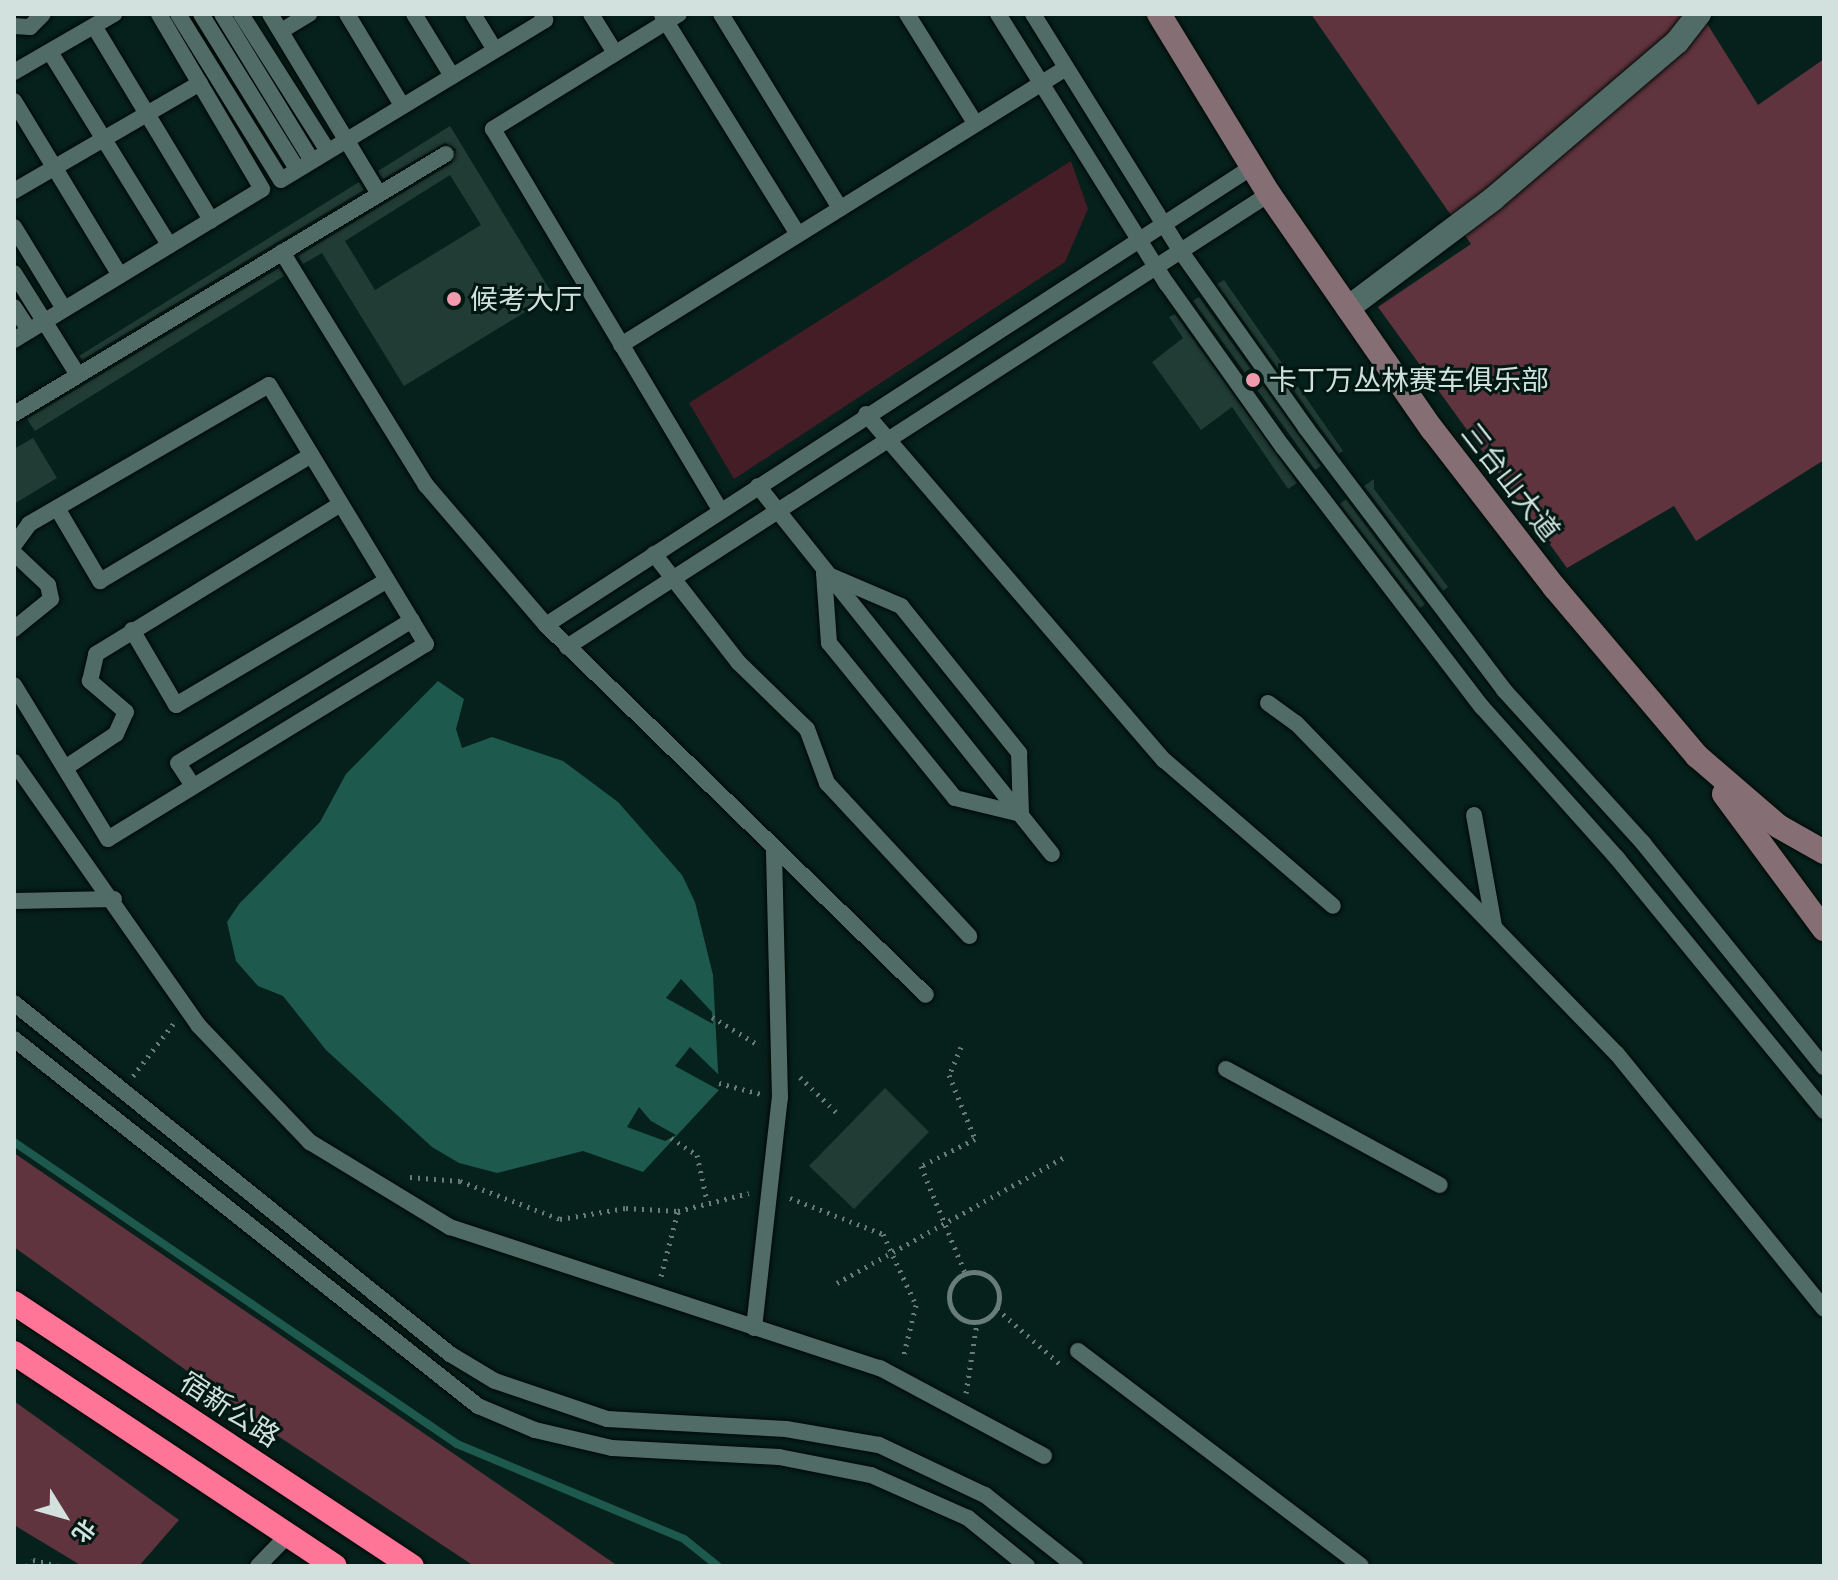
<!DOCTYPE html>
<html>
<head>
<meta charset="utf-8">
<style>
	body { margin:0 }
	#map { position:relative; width:1838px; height:1580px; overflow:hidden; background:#06201b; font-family:Figtree,"Noto Sans SC",sans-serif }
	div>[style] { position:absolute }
	.green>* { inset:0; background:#451d27 }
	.forest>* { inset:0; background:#60343e }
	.water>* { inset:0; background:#1e594d }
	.pier>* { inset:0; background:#06201b }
	.stream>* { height:8px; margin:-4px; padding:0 4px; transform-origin:4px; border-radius:4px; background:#1e594d }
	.building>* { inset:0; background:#213b35 }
	.path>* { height:5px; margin-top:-2.5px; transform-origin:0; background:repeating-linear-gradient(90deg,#687d78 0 2px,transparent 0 8px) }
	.path>.ring { margin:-2.5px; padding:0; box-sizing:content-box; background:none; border:5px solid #687d78; border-radius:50% }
	.roads { filter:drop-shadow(0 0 2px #000906) drop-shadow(0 0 2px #000906) }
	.lane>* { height:16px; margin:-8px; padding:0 8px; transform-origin:8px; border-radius:8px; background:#516c66 }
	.street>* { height:24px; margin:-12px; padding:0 12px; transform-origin:12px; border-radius:12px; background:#516c66 }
	.secondary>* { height:24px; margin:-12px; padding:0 12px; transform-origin:12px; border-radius:12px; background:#856f75 }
	.highway>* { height:24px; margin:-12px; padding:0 12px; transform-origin:12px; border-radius:12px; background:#ff7598 }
	.dots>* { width:22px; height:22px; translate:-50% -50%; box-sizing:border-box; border:4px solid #001712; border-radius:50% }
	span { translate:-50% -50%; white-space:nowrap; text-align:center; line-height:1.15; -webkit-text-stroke:6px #001712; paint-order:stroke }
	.poi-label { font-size:28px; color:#d2e1dd }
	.left { translate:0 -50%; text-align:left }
	.street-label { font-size:28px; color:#d2e1dd }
	.frame { position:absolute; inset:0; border:16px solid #d2e1dd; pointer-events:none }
	.north { position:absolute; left:24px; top:1476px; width:80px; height:80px; -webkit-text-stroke:6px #001712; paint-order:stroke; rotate:127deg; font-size:22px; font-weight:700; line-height:32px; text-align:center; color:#d2e1dd }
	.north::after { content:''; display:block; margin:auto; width:28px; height:36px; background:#d2e1dd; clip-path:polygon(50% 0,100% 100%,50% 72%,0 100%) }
</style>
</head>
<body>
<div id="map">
	<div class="green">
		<div style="clip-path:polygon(1071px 161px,1088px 209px,1065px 262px,734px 479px,689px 403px)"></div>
	</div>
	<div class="forest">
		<div style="clip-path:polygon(1311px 14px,1701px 14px,1758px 105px,1824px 59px,1824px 460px,1696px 541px,1674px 506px,1567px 568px,1378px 307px,1471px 244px)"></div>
		<div style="clip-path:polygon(14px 1153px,618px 1566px,474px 1566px,278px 1436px,14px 1247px)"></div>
		<div style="clip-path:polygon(14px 1401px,179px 1520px,139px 1566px,82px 1566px,14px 1525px)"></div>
	</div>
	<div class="water">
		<div style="clip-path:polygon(438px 681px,464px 699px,456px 729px,462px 748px,492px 737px,563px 761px,618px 802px,682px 875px,695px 902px,713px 975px,719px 1090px,643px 1172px,583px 1151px,497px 1173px,459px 1163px,432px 1147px,326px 1050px,283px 996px,258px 986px,236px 961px,227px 922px,239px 904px,320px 822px,346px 774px)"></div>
	</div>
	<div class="pier">
		<div style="clip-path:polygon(681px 979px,712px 1012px,713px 1024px,666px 998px)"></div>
		<div style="clip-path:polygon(690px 1047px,720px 1076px,719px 1090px,675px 1066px)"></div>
		<div style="clip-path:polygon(639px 1107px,651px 1121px,676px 1135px,665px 1141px,627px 1127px)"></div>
	</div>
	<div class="stream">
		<div style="left:14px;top:1142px;width:536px;rotate:34.28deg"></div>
		<div style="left:457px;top:1444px;width:246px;rotate:22.7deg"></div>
		<div style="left:684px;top:1539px;width:43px;rotate:38.5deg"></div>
	</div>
	<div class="building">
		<div style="clip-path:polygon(evenodd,450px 126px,553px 295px,404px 386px,322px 253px,303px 264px,298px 256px,452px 163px,456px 149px,445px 143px,383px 179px,378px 171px,450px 126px,450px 175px,481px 225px,375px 290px,345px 241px,450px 175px)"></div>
		<div style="clip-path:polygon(359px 182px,364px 190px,82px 360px,79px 356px)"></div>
		<div style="clip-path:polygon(279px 268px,284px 276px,35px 431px,27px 419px)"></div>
		<div style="clip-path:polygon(1224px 280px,1343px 451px,1339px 454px,1217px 284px)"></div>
		<div style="clip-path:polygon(1199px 297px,1321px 466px,1315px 470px,1193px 301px)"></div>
		<div style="clip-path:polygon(1175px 314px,1297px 483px,1288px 489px,1232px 407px,1201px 430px,1152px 362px,1183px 338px,1169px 317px)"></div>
		<div style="clip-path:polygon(33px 438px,57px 478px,14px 504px,14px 449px)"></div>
		<div style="clip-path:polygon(1374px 479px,1374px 489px,1448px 587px,1443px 591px,1364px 486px)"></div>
		<div style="clip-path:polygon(1346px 499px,1425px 604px,1420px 608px,1340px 504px)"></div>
		<div style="clip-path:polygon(885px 1088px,929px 1132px,854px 1209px,809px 1166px)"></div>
	</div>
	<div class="path">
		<div style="left:712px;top:1017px;width:52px;rotate:31deg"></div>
		<div style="left:961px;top:1047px;width:30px;rotate:113deg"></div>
		<div style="left:949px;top:1075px;width:69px;rotate:67.9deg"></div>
		<div style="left:975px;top:1139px;width:60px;rotate:153.4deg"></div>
		<div style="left:921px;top:1166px;width:116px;rotate:67.6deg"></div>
		<div style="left:133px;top:1076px;width:66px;rotate:-52.4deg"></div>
		<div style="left:800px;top:1077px;width:50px;rotate:44.2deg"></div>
		<div style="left:719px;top:1083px;width:43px;rotate:14.7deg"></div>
		<div style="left:671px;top:1138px;width:31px;rotate:33deg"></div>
		<div style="left:697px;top:1155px;width:47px;rotate:77.7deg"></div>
		<div style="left:410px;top:1177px;width:50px;rotate:4.6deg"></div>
		<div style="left:460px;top:1181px;width:107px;rotate:20.8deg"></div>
		<div style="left:560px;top:1219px;width:67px;rotate:-9.5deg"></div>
		<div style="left:626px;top:1208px;width:52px;rotate:3.3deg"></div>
		<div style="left:678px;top:1211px;width:73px;rotate:-14.2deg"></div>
		<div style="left:790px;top:1198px;width:100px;rotate:21.2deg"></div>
		<div style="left:883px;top:1234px;width:78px;rotate:65.1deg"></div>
		<div style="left:916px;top:1305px;width:55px;rotate:103.8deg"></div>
		<div class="ring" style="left:949px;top:1272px;width:45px;height:45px"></div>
		<div style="left:661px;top:1276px;width:67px;rotate:-75.3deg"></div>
		<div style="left:837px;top:1283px;width:262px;rotate:-29deg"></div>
		<div style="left:997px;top:1309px;width:85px;rotate:41.2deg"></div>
		<div style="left:966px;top:1393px;width:71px;rotate:-81.1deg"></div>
		<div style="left:27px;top:1566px;width:8px;rotate:-45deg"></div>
		<div style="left:33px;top:1560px;width:26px;rotate:13deg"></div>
	</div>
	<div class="roads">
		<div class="lane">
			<div style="left:178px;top:14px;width:195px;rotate:58.2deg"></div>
			<div style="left:281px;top:180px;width:309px;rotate:-31.2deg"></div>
			<div style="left:545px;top:20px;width:7px;rotate:-117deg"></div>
			<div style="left:201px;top:14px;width:182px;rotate:58.2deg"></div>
			<div style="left:222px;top:14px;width:172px;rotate:58.5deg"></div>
			<div style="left:241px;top:14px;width:162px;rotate:57.6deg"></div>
			<div style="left:270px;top:14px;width:210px;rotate:58.8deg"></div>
			<div style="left:347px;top:14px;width:106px;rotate:58.9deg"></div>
			<div style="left:414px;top:14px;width:73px;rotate:58.5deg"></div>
			<div style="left:473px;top:14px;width:42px;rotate:58.6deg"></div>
			<div style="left:591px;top:14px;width:46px;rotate:58.4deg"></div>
			<div style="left:679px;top:14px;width:219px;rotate:148.3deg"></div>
			<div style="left:493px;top:129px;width:443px;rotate:59.2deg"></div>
			<div style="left:721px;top:14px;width:228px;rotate:58.5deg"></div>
			<div style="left:907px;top:14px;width:128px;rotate:58deg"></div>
			<div style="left:998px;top:14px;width:319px;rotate:58deg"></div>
			<div style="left:1167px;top:284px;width:200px;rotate:54.6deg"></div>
			<div style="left:1283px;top:447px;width:327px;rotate:52.6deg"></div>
			<div style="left:1482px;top:707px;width:203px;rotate:48.2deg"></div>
			<div style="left:1617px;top:858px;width:327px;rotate:50.7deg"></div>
			<div style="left:1033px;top:14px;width:277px;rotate:58.1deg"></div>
			<div style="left:1179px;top:249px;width:219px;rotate:54.6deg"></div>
			<div style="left:1306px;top:428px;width:328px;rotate:52.9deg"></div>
			<div style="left:1504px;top:690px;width:207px;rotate:47.7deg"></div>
			<div style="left:1643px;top:843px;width:288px;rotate:51.1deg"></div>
			<div style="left:662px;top:15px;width:258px;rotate:58.2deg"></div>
			<div style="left:14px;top:26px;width:16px;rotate:4deg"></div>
			<div style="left:30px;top:27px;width:18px;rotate:-45deg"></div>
			<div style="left:94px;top:26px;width:227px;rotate:58.9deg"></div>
			<div style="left:281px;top:31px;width:33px;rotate:-31deg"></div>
			<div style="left:50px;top:52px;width:227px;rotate:58.3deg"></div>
			<div style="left:14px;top:72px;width:116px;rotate:-30.1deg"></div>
			<div style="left:14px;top:101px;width:204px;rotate:58.7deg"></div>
			<div style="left:14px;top:191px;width:215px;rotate:-30.1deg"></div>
			<div style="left:14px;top:227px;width:96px;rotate:58.6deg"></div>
			<div style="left:282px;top:252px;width:274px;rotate:58.3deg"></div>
			<div style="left:426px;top:485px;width:184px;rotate:49.4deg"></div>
			<div style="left:546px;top:625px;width:530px;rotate:44.24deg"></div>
			<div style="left:14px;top:273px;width:120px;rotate:57.9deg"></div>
			<div style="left:14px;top:307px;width:27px;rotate:57deg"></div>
			<div style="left:14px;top:340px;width:290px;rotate:-31.3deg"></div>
			<div style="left:262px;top:189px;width:203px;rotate:-120.5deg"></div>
			<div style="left:621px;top:345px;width:524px;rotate:-31.9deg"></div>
			<div style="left:14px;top:414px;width:504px;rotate:-31.04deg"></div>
			<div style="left:866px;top:414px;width:457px;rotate:49.3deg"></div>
			<div style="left:1164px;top:760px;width:223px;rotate:40.8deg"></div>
			<div style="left:758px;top:486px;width:471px;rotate:51.4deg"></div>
			<div style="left:57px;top:508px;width:85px;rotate:59.5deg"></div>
			<div style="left:100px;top:581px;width:246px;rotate:-30.8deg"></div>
			<div style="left:14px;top:545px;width:26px;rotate:-54deg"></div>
			<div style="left:29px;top:524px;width:277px;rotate:-30.1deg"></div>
			<div style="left:269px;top:385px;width:303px;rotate:58.8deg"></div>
			<div style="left:426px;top:644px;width:373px;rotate:148.5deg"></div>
			<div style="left:108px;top:839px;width:180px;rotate:-121.4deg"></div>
			<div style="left:14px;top:553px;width:47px;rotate:43.3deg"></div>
			<div style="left:48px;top:585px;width:14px;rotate:78deg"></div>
			<div style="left:51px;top:599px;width:48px;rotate:141deg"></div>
			<div style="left:654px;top:554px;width:137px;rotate:52.1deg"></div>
			<div style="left:738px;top:662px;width:96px;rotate:44.2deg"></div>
			<div style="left:807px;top:729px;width:58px;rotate:69.7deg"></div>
			<div style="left:827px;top:783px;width:209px;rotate:47.1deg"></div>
			<div style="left:824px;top:573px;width:84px;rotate:23.2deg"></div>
			<div style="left:901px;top:606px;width:189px;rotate:51.2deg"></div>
			<div style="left:1019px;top:753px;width:61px;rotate:88.1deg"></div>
			<div style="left:1021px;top:814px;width:68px;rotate:-166.4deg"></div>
			<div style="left:955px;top:798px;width:200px;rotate:-129.1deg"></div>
			<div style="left:829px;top:643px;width:70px;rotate:-94.1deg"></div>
			<div style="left:546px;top:625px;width:842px;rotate:-32.97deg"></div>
			<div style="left:132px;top:630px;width:87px;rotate:59.6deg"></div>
			<div style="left:176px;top:705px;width:245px;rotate:-30.6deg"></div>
			<div style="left:567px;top:647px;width:835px;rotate:-32.83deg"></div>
			<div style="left:1268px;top:703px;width:34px;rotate:36deg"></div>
			<div style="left:1296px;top:723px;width:461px;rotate:45.9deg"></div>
			<div style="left:1617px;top:1054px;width:328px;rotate:50.9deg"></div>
			<div style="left:14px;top:762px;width:322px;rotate:55deg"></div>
			<div style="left:199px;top:1026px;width:161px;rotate:46.3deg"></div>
			<div style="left:310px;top:1142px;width:164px;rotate:31.3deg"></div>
			<div style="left:450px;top:1227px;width:453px;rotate:18.2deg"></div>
			<div style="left:880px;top:1368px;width:186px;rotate:28.2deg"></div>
			<div style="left:65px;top:768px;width:61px;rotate:-33.7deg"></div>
			<div style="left:116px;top:734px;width:24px;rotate:-66deg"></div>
			<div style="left:126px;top:712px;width:48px;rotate:-139.3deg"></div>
			<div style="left:90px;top:681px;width:28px;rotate:-77deg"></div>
			<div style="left:96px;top:654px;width:287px;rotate:-31.5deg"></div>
			<div style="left:193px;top:786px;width:27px;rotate:-123deg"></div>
			<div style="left:178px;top:763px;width:274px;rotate:-31.4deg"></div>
			<div style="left:1474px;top:815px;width:113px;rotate:79.8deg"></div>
			<div style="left:14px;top:901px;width:100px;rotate:-1.1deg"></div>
			<div style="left:14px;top:1003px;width:560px;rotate:38.84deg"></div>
			<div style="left:450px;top:1354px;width:52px;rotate:31deg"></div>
			<div style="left:495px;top:1381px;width:118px;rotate:18.7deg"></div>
			<div style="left:607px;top:1419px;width:179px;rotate:3.2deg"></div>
			<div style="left:786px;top:1429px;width:94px;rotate:9.8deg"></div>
			<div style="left:879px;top:1445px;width:117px;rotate:25.3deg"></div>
			<div style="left:985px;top:1495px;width:115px;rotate:38.3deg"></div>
			<div style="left:14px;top:1039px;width:592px;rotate:38.34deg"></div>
			<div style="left:478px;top:1406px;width:62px;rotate:22.8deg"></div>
			<div style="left:535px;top:1430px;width:79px;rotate:13.2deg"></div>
			<div style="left:612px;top:1448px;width:167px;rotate:3.1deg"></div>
			<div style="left:779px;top:1457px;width:94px;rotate:11.1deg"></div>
			<div style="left:871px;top:1475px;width:106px;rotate:23.9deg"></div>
			<div style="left:968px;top:1518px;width:76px;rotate:39.1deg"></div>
			<div style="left:1226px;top:1069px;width:243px;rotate:28.5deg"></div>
			<div style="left:754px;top:1328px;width:231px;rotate:-83.6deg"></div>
			<div style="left:780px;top:1098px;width:246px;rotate:-91.4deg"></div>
			<div style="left:1078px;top:1351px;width:355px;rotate:37.2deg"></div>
			<div style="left:258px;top:1566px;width:43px;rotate:-45.9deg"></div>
		</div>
		<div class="street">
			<div style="left:1348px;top:308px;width:181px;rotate:-36.9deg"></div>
			<div style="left:1493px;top:199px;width:242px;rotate:-40.5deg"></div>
			<div style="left:1677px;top:42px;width:36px;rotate:-52deg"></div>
		</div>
		<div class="secondary">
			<div style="left:1159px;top:14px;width:211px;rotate:58.6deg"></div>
			<div style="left:1269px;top:194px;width:286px;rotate:55.3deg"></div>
			<div style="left:1432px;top:429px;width:201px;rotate:52.3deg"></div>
			<div style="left:1555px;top:588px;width:220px;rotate:49.8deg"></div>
			<div style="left:1697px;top:756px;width:107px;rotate:40.8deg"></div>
			<div style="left:1778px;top:826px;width:53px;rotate:29.5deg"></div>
			<div style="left:1724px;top:794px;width:168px;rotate:53.5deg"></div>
		</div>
		<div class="highway">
			<div style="left:14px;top:1303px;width:477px;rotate:33.5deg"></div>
			<div style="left:14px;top:1353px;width:385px;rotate:33.6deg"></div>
		</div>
	</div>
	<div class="dots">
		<div style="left:454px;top:299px;background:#f29aad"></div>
		<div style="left:1253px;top:380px;background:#f29aad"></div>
	</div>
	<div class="poi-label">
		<span class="left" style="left:470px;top:299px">候考大厅</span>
		<span class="left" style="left:1269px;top:380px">卡丁万丛林赛车俱乐部</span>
	</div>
	<div class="street-label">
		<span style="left:1511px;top:482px;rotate:52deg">三台山大道</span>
		<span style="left:230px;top:1409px;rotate:33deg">宿新公路</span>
	</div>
	<div class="frame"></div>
	<div class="north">北</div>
</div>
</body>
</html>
